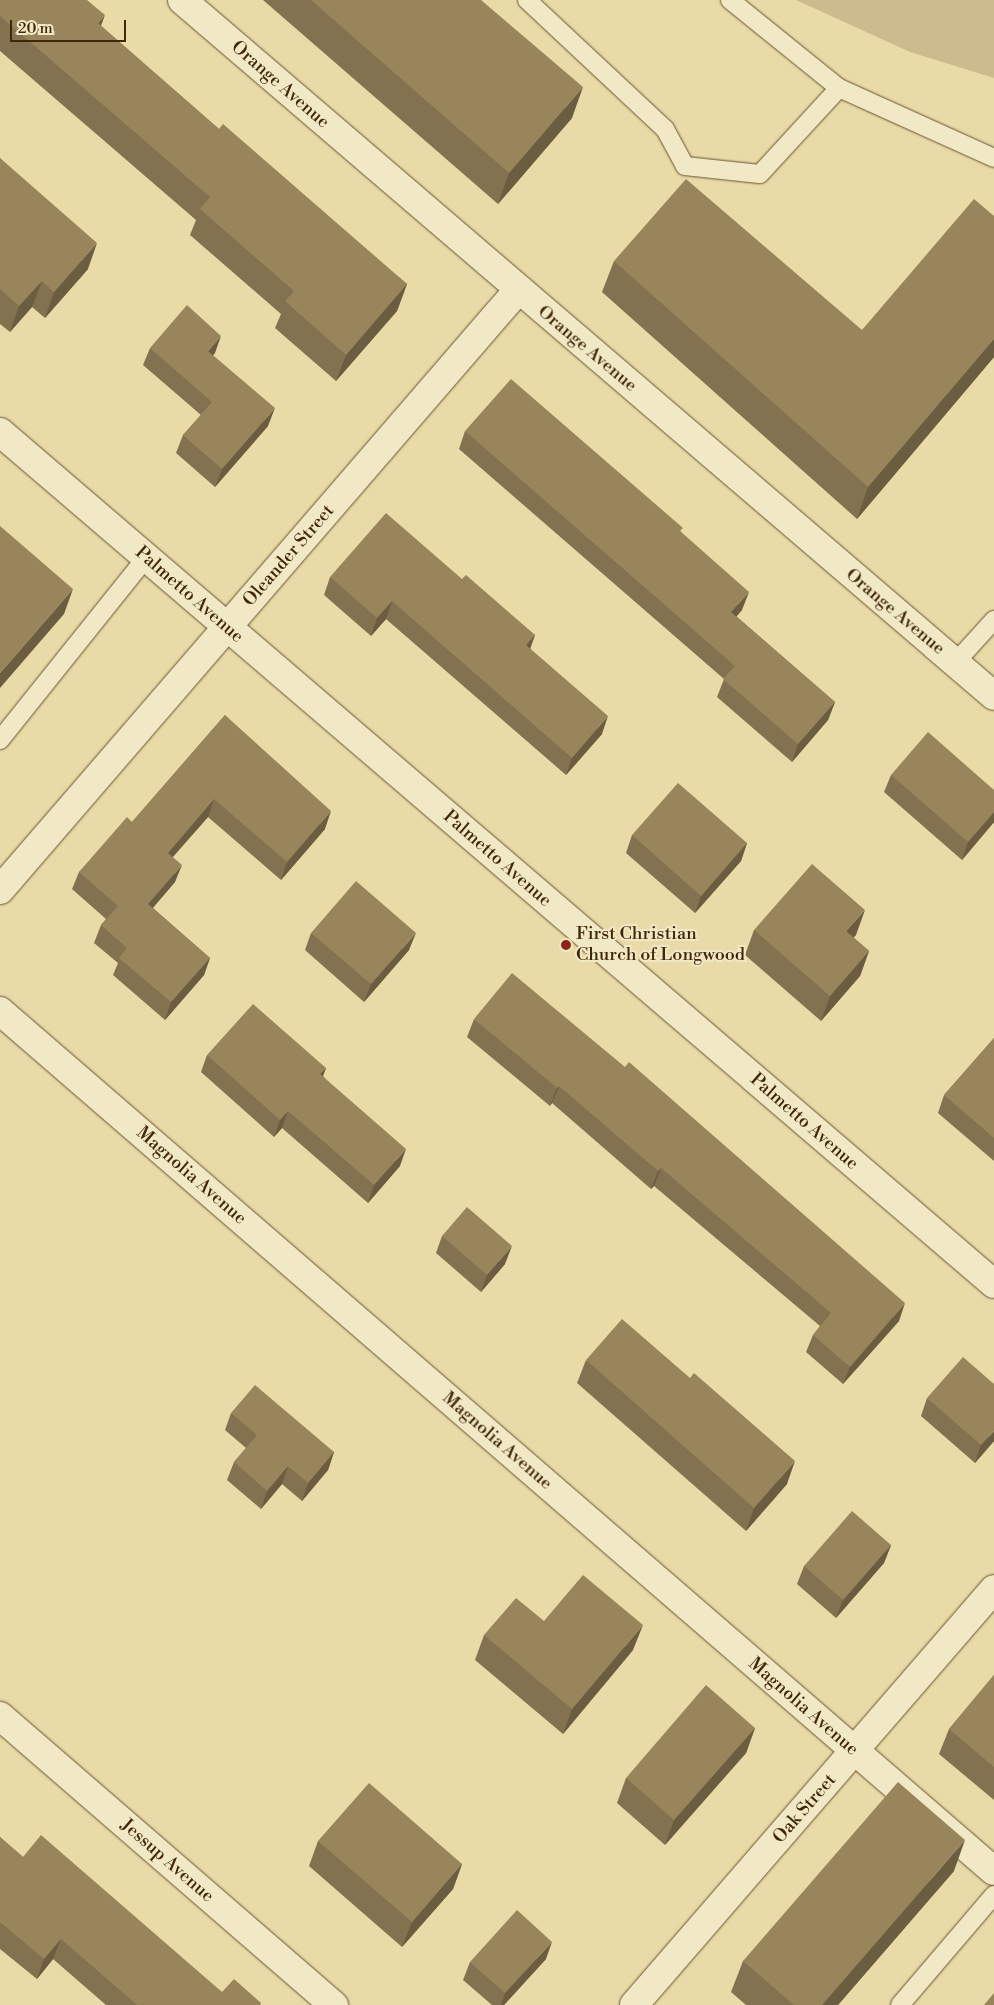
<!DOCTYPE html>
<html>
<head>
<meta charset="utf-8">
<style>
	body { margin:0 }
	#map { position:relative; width:994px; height:2005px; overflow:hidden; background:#e9dba8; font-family:"Libre Bodoni",serif }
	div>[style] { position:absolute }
	.green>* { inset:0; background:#ccbc8d }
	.roads { filter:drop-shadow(0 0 1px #6b5431) drop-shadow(0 0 1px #6b5431) }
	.lane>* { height:18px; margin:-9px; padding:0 9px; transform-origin:9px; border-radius:9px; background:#f1e8c6 }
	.street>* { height:28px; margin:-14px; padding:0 14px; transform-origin:14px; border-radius:14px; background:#f1e8c6 }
	.wall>* { inset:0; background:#83724f }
	.shaded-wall>* { inset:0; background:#6a5d40 }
	.building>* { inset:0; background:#98855c }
	.dots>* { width:14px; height:14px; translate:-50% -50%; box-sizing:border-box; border:2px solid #f1e8c6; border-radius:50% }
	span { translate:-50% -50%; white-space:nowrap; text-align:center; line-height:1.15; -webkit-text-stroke:4px #f1e8c6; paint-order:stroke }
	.street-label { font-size:18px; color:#412709 }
	.poi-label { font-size:18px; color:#412709 }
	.left { translate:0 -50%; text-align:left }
	.scale { position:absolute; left:10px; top:20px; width:116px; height:22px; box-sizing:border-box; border:2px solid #412709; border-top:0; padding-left:6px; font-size:15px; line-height:18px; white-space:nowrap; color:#412709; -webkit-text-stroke:4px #f1e8c6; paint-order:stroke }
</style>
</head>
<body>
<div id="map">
	<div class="green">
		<div style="clip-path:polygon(796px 0,994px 0,994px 78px,910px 52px)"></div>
	</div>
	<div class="roads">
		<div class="lane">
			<div style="left:527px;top:0;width:189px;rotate:43.1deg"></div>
			<div style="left:665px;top:129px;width:42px;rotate:61.6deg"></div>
			<div style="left:685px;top:166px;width:75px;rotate:6.1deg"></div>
			<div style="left:760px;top:174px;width:117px;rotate:-47.4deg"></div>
			<div style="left:730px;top:0;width:140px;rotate:38.9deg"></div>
			<div style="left:839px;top:88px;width:170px;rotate:24.3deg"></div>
			<div style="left:955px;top:663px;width:58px;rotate:-47.8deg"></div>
			<div style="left:0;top:740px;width:233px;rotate:-51.3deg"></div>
			<div style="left:900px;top:2005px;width:145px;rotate:-49.5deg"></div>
		</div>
		<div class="street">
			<div style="left:182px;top:0;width:1069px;rotate:40.6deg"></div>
			<div style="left:0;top:432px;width:1309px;rotate:40.6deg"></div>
			<div style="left:0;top:890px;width:793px;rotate:-49.19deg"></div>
			<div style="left:0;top:1011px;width:1314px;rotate:40.87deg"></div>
			<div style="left:0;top:1716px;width:442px;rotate:40.9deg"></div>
			<div style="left:634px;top:2005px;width:550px;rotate:-49.13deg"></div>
		</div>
	</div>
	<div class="wall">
		<div style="clip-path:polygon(0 0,101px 26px,219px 129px,407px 284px,397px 311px,336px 381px,275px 328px,281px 314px,190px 235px,196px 220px,0 51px)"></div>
		<div style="clip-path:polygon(263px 0,481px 0,572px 118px,498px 204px)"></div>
		<div style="clip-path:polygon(0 158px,88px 269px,45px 318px,32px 307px,10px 332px,0 324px)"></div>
		<div style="clip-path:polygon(994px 216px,994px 357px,857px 519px,602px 292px,614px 261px,862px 330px)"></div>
		<div style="clip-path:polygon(150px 348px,215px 353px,213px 355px,268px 426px,215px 487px,176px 453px,183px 435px,201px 415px,143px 365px)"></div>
		<div style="clip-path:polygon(465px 431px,681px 532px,742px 610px,736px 616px,835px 702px,828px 720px,792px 762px,717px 697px,724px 679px,459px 449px)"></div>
		<div style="clip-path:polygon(330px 577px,462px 579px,535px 635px,530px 648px,602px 734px,566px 775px,386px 619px,371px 636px,324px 595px)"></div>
		<div style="clip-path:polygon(225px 715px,325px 829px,281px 880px,208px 817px,173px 857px,175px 882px,153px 908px,210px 958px,204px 975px,165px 1020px,113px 975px,118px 963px,94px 943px,101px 925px,106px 919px,72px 889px,79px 872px,132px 822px)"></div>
		<div style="clip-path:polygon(891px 775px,994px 790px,994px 822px,962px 860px,884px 792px)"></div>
		<div style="clip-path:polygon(632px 835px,747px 843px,741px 861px,695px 913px,626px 853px)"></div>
		<div style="clip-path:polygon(754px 930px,856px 935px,853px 937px,869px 951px,860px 976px,821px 1021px,745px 955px)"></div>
		<div style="clip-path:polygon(311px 933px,409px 950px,364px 1002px,305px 950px)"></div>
		<div style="clip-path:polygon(474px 1019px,899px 1321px,843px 1384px,806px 1352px,813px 1335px,820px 1326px,654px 1186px,651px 1189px,552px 1103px,550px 1106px,467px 1037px)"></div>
		<div style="clip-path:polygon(994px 1038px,994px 1161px,938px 1113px,944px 1095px)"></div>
		<div style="clip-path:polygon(207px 1055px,326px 1068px,323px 1076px,400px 1166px,368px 1203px,282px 1128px,274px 1137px,201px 1072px)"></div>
		<div style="clip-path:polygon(442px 1236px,505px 1264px,481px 1292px,436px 1253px)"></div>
		<div style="clip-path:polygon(586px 1360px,787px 1484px,746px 1531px,577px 1383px)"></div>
		<div style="clip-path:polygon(927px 1398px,994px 1441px,975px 1463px,921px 1416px)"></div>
		<div style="clip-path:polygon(231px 1413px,334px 1452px,328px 1470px,302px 1501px,282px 1484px,261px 1509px,227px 1480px,234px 1462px,246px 1448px,225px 1430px)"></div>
		<div style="clip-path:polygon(891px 1545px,884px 1563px,836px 1618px,797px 1584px,804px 1566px)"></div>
		<div style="clip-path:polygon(544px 1621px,633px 1650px,563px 1734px,475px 1660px,484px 1635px)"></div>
		<div style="clip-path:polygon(994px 1675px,994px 1800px,939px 1754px,949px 1729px)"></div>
		<div style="clip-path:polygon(755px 1728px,746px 1753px,665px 1845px,617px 1803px,626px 1778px)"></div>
		<div style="clip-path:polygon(0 1837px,23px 1857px,222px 1992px,261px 2003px,260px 2005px,106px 2005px,53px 1959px,37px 1979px,0 1949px)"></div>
		<div style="clip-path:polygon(318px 1841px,462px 1864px,453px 1889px,402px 1947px,309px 1866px)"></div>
		<div style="clip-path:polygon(954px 1871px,838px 2005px,746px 2005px,731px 1992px,743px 1961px)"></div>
		<div style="clip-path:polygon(546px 1959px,504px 2005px,492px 2005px,463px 1980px,470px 1962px)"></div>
	</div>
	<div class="shaded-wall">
		<div style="clip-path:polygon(105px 15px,95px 42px,98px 23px)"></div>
		<div style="clip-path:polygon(583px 87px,572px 118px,498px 204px,509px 173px)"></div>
		<div style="clip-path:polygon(97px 243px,88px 269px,45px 318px,54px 292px)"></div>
		<div style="clip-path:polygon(42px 281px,32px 307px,10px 332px,19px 306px)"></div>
		<div style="clip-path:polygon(407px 284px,397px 311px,336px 381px,346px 355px)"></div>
		<div style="clip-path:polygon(221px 336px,215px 353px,202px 368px,208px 351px)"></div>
		<div style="clip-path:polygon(994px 339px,994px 357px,857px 519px,868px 487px)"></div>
		<div style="clip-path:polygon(275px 408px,268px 426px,215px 487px,222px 469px)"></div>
		<div style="clip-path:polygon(73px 589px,64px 614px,0 688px,0 673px)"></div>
		<div style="clip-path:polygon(749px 592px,742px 610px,725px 630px,731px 612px)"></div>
		<div style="clip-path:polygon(392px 601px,386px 619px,371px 636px,377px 618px)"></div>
		<div style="clip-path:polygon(535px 635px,529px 652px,526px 645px)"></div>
		<div style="clip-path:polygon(835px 702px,828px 720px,792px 762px,798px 744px)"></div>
		<div style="clip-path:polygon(608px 716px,602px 734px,566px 775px,572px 758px)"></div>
		<div style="clip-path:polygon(214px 799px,208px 817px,161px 870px,168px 853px)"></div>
		<div style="clip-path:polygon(331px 811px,325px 829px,281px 880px,287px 862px)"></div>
		<div style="clip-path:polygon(994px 812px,994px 822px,962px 860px,968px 842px)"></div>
		<div style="clip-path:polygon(747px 843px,741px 861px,695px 913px,701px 896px)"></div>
		<div style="clip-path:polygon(182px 865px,175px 882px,141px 921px,148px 904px)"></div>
		<div style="clip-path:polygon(865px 910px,856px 935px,837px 956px,846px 931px)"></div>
		<div style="clip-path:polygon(416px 933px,409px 950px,364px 1002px,371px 984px)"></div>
		<div style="clip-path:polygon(869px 951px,860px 976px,821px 1021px,830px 996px)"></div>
		<div style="clip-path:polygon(210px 958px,204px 975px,165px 1020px,171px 1002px)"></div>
		<div style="clip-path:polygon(326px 1068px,319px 1086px,320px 1074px)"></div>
		<div style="clip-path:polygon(559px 1086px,552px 1103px,550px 1106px,557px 1088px)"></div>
		<div style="clip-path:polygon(288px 1111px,282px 1128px,274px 1137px,280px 1120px)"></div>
		<div style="clip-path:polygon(406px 1149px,400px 1166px,368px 1203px,374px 1185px)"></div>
		<div style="clip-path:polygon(661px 1168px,654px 1186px,651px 1189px,658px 1171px)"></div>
		<div style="clip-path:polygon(512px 1246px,505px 1264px,481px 1292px,487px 1275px)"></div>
		<div style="clip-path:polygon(905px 1303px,899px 1321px,843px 1384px,850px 1367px)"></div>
		<div style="clip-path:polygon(994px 1431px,994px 1441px,975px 1463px,981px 1445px)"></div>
		<div style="clip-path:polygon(334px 1452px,328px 1470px,302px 1501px,308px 1483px)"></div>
		<div style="clip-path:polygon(795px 1461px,787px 1484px,746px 1531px,754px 1508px)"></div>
		<div style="clip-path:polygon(288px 1466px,282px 1484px,261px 1509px,267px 1491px)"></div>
		<div style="clip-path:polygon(891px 1545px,884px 1563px,836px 1618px,843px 1600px)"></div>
		<div style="clip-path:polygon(643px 1625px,633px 1650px,563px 1734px,572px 1709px)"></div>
		<div style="clip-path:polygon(755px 1728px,746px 1753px,665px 1845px,674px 1820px)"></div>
		<div style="clip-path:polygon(965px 1840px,954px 1871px,838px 2005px,822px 2005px)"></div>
		<div style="clip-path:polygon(462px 1864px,453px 1889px,402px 1947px,412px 1922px)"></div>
		<div style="clip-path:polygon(61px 1939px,53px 1959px,37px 1979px,44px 1959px)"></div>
		<div style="clip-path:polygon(552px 1942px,546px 1959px,504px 2005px,501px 2005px,505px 1993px)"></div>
	</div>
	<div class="building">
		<div style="clip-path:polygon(0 0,87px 0,105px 15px,98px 23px,219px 129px,223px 124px,407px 284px,346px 355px,285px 301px,294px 291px,200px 209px,210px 197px,0 16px)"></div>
		<div style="clip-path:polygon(311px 0,481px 0,583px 87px,509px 173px)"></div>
		<div style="clip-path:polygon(0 158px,97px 243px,54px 292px,42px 281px,19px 306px,0 289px)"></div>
		<div style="clip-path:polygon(686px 179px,862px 330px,974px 199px,994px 216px,994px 339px,868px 487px,614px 261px)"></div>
		<div style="clip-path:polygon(187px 305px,221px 336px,208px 351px,275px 408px,222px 469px,183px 435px,212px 402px,150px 348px)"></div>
		<div style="clip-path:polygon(511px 379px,683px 528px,680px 531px,749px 592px,731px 612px,835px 702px,798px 744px,723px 679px,735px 666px,465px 431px)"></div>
		<div style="clip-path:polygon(386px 513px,462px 579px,466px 575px,535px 635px,526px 645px,608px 716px,572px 758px,392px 601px,377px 618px,330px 577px)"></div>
		<div style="clip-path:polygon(0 526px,73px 589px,0 673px)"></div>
		<div style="clip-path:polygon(225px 715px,331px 811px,287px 862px,214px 799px,168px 853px,182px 865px,148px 904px,210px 958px,171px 1002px,119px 958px,127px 948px,101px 925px,118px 906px,79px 872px,127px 817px,132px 822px)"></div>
		<div style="clip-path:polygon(928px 732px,994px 790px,994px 812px,968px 842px,891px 775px)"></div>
		<div style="clip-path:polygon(678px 783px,747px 843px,701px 896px,632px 835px)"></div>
		<div style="clip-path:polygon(812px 864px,865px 910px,846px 931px,869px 951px,830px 996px,754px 930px)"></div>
		<div style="clip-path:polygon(356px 881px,416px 933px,371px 984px,311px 933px)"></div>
		<div style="clip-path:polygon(512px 973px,625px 1067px,629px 1062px,905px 1303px,850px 1367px,813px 1335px,831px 1313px,661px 1168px,658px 1171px,559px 1086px,557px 1088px,474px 1019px)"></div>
		<div style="clip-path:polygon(253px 1004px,326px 1068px,320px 1074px,406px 1149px,374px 1185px,288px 1111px,280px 1120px,207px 1055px)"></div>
		<div style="clip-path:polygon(994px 1038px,994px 1138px,944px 1095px)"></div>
		<div style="clip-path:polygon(467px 1207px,512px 1246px,487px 1275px,442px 1236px)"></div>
		<div style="clip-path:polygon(622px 1319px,690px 1378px,694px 1373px,795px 1461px,754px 1508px,586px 1360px)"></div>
		<div style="clip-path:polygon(963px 1357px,994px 1384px,994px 1431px,981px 1445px,927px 1398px)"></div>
		<div style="clip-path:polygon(255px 1385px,334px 1452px,308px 1483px,288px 1466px,267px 1491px,234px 1462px,257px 1435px,231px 1413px)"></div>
		<div style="clip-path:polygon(852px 1511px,891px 1545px,843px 1600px,804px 1566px)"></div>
		<div style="clip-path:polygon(583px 1575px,643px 1625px,572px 1709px,484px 1635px,516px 1598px,544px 1621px)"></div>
		<div style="clip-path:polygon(994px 1675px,994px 1767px,949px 1729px)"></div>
		<div style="clip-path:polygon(706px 1685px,755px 1728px,674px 1820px,626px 1778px)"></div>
		<div style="clip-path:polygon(898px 1782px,965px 1840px,822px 2005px,794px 2005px,743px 1961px)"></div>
		<div style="clip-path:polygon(369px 1783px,462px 1864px,412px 1922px,318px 1841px)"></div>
		<div style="clip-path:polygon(41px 1835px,222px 1992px,234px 1979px,261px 2003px,259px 2005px,144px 2005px,143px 2004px,142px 2005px,137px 2005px,61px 1939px,44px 1959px,0 1922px,0 1837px,23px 1857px)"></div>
		<div style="clip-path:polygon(517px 1910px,552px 1942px,505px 1993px,470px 1962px)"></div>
		<div style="clip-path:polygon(994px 1993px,994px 2005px,984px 2005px)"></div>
	</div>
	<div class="dots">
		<div style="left:566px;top:945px;background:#8f2418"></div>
	</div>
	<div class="street-label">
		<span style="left:280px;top:85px;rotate:41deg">Orange Avenue</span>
		<span style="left:587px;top:349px;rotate:40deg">Orange Avenue</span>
		<span style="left:289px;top:556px;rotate:-49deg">Oleander Street</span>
		<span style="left:189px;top:595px;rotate:41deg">Palmetto Avenue</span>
		<span style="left:895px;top:612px;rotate:40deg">Orange Avenue</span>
		<span style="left:497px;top:859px;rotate:41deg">Palmetto Avenue</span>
		<span style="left:804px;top:1122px;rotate:41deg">Palmetto Avenue</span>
		<span style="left:191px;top:1176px;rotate:41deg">Magnolia Avenue</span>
		<span style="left:497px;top:1441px;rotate:41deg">Magnolia Avenue</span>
		<span style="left:803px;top:1707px;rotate:41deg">Magnolia Avenue</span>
		<span style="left:805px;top:1809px;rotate:-49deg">Oak Street</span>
		<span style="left:167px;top:1861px;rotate:41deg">Jessup Avenue</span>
	</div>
	<div class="poi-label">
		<span class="left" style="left:576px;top:945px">First Christian<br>Church of Longwood</span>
	</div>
	<div class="scale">20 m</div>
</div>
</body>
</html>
